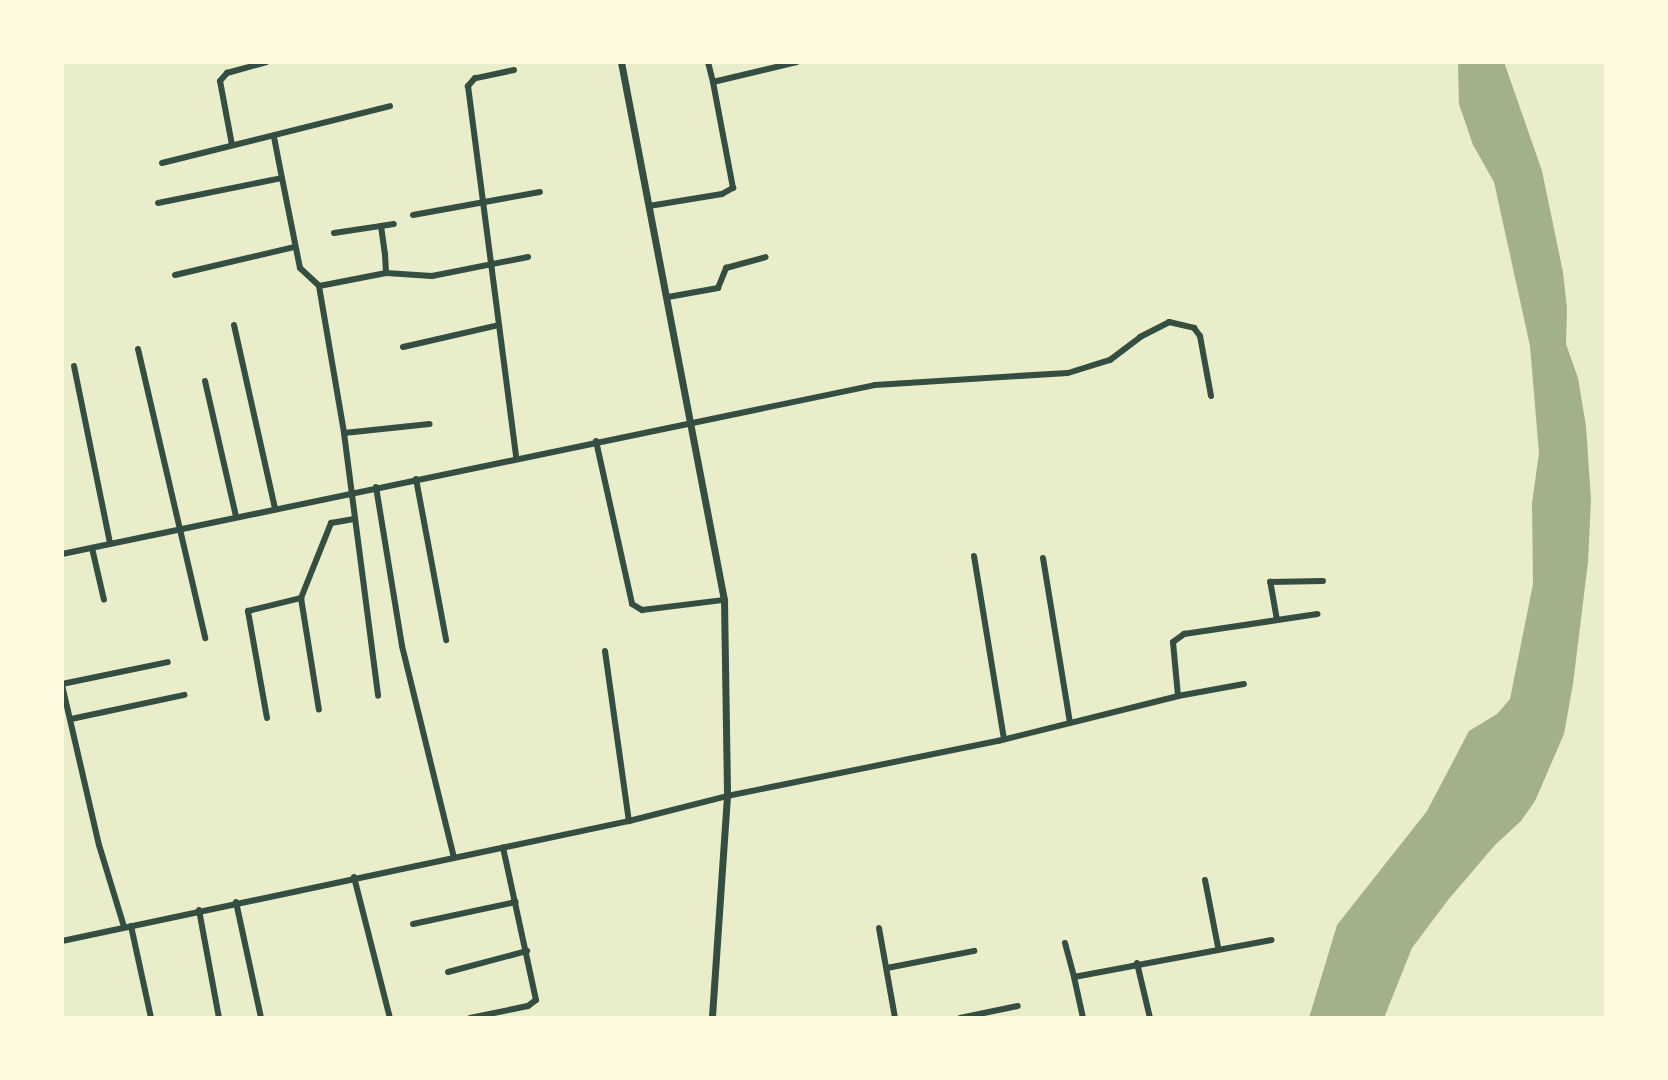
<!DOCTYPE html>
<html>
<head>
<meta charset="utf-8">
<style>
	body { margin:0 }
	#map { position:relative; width:1668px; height:1080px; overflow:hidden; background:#e9edc9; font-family:Quicksand,sans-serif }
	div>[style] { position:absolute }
	.water>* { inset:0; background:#a3b18a }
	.minor>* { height:6px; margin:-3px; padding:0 3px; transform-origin:3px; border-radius:3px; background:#344e41 }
	.tertiary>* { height:7px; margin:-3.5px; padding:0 3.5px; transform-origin:3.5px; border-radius:3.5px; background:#344e41 }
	span { translate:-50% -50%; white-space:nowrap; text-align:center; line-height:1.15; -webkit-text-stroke:6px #fefae0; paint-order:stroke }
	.frame { position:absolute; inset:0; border:64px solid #fefae0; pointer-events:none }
</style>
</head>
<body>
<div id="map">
	<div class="water">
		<div style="clip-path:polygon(1458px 62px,1504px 62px,1542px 171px,1563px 272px,1567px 308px,1566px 344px,1578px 378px,1586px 426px,1591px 500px,1588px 562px,1573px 684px,1564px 734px,1535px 801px,1521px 821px,1495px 845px,1448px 900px,1412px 948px,1384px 1018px,1309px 1018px,1337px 925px,1427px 811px,1469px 731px,1497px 714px,1510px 699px,1533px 584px,1532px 503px,1539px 453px,1530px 346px,1494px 182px,1473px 145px,1459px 104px)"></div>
	</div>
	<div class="minor">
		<div style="left:708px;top:62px;width:21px;rotate:76deg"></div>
		<div style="left:514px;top:70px;width:40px;rotate:168deg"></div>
		<div style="left:475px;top:78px;width:11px;rotate:131deg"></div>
		<div style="left:468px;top:86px;width:375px;rotate:82.6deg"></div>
		<div style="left:274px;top:137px;width:42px;rotate:79deg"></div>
		<div style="left:232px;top:145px;width:65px;rotate:-100.6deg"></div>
		<div style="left:220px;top:81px;width:11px;rotate:-49deg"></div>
		<div style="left:227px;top:73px;width:41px;rotate:-15.4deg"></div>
		<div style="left:162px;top:163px;width:235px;rotate:-14deg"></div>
		<div style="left:158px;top:203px;width:126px;rotate:-11.4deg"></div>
		<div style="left:282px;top:178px;width:92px;rotate:78.7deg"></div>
		<div style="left:300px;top:268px;width:26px;rotate:43deg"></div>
		<div style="left:649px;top:206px;width:74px;rotate:-9.3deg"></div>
		<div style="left:722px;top:194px;width:13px;rotate:-29deg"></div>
		<div style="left:733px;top:188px;width:108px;rotate:-100.7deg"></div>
		<div style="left:713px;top:82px;width:86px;rotate:-13.4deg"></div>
		<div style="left:413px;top:215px;width:129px;rotate:-10.3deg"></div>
		<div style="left:381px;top:226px;width:13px;rotate:-9deg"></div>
		<div style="left:334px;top:233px;width:48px;rotate:-8.5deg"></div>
		<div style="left:381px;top:226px;width:28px;rotate:82deg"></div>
		<div style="left:385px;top:254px;width:19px;rotate:87deg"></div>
		<div style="left:386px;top:273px;width:68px;rotate:169deg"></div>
		<div style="left:319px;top:286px;width:149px;rotate:80.3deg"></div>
		<div style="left:344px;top:433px;width:265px;rotate:82.6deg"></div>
		<div style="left:386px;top:273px;width:46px;rotate:3.7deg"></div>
		<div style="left:432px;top:276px;width:98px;rotate:-11.2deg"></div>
		<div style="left:175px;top:275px;width:122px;rotate:-13.2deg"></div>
		<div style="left:668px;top:297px;width:51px;rotate:-10.2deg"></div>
		<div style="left:718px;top:288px;width:22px;rotate:-68deg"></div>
		<div style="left:726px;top:268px;width:41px;rotate:-15.4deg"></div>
		<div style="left:234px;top:325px;width:189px;rotate:77.4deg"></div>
		<div style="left:403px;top:347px;width:98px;rotate:-12.9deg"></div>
		<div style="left:138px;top:349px;width:297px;rotate:76.9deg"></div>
		<div style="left:74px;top:366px;width:181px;rotate:78.5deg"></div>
		<div style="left:205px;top:381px;width:139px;rotate:77.1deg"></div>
		<div style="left:344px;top:433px;width:86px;rotate:-6deg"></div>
		<div style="left:596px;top:441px;width:167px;rotate:77.5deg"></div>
		<div style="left:632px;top:604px;width:12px;rotate:31deg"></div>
		<div style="left:642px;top:610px;width:83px;rotate:-7deg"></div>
		<div style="left:416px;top:479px;width:164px;rotate:79.4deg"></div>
		<div style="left:376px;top:487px;width:161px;rotate:80.7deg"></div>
		<div style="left:402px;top:646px;width:218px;rotate:76.2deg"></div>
		<div style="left:92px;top:548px;width:53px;rotate:77deg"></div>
		<div style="left:62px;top:554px;width:830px;rotate:-11.74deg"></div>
		<div style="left:875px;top:385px;width:193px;rotate:-3.6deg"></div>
		<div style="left:1068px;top:373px;width:44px;rotate:-17.2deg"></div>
		<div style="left:1110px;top:360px;width:38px;rotate:-37deg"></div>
		<div style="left:1140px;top:337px;width:33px;rotate:-27deg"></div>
		<div style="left:1169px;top:322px;width:26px;rotate:13deg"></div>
		<div style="left:1194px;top:328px;width:10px;rotate:53deg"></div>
		<div style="left:1200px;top:336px;width:61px;rotate:79.6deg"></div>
		<div style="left:974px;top:556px;width:185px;rotate:80.7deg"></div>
		<div style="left:1043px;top:558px;width:167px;rotate:80.7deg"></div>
		<div style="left:301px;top:598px;width:113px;rotate:80.9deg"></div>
		<div style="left:1277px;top:620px;width:39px;rotate:-100deg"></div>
		<div style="left:1270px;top:582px;width:53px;rotate:-1.1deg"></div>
		<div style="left:605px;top:651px;width:172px;rotate:82deg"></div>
		<div style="left:62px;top:684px;width:108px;rotate:-11.7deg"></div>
		<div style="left:62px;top:685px;width:164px;rotate:77deg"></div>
		<div style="left:99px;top:845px;width:86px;rotate:73deg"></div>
		<div style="left:1178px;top:696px;width:54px;rotate:-95.3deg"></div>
		<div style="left:1173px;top:642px;width:14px;rotate:-36deg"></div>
		<div style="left:1184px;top:634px;width:135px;rotate:-8.5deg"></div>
		<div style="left:267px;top:718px;width:109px;rotate:-100.1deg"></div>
		<div style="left:248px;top:611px;width:55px;rotate:-13.8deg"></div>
		<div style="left:301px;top:598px;width:81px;rotate:-68.2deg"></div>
		<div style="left:331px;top:523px;width:22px;rotate:-10deg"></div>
		<div style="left:71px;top:719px;width:116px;rotate:-12deg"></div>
		<div style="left:354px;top:877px;width:146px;rotate:75.7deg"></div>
		<div style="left:1205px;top:880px;width:68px;rotate:79deg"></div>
		<div style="left:236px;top:902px;width:119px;rotate:77.8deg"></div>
		<div style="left:199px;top:910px;width:110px;rotate:79.5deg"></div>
		<div style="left:413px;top:924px;width:105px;rotate:-12.1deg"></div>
		<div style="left:131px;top:926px;width:94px;rotate:77.7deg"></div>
		<div style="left:879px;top:928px;width:91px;rotate:79.9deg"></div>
		<div style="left:62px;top:941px;width:580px;rotate:-11.95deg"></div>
		<div style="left:629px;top:821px;width:101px;rotate:-14.3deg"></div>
		<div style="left:727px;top:796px;width:277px;rotate:-11.5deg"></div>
		<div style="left:998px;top:741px;width:186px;rotate:-14deg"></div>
		<div style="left:1178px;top:696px;width:67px;rotate:-10.3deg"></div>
		<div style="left:1065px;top:943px;width:35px;rotate:75deg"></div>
		<div style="left:1137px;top:963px;width:57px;rotate:76.7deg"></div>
		<div style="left:887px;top:968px;width:89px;rotate:-11.1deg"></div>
		<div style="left:448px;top:972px;width:82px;rotate:-14.9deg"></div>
		<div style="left:470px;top:1018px;width:59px;rotate:-11.7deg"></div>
		<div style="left:528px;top:1006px;width:10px;rotate:-37deg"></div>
		<div style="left:536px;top:1000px;width:156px;rotate:-102.2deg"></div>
		<div style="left:960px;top:1018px;width:59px;rotate:-11.7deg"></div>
		<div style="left:1083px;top:1018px;width:42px;rotate:-102.4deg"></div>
		<div style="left:1074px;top:977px;width:201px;rotate:-10.6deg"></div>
	</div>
	<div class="tertiary">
		<div style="left:621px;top:62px;width:548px;rotate:79.16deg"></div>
		<div style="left:724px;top:600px;width:196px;rotate:89.1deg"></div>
		<div style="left:727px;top:796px;width:223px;rotate:93.9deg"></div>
	</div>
	<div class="frame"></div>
</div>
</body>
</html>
